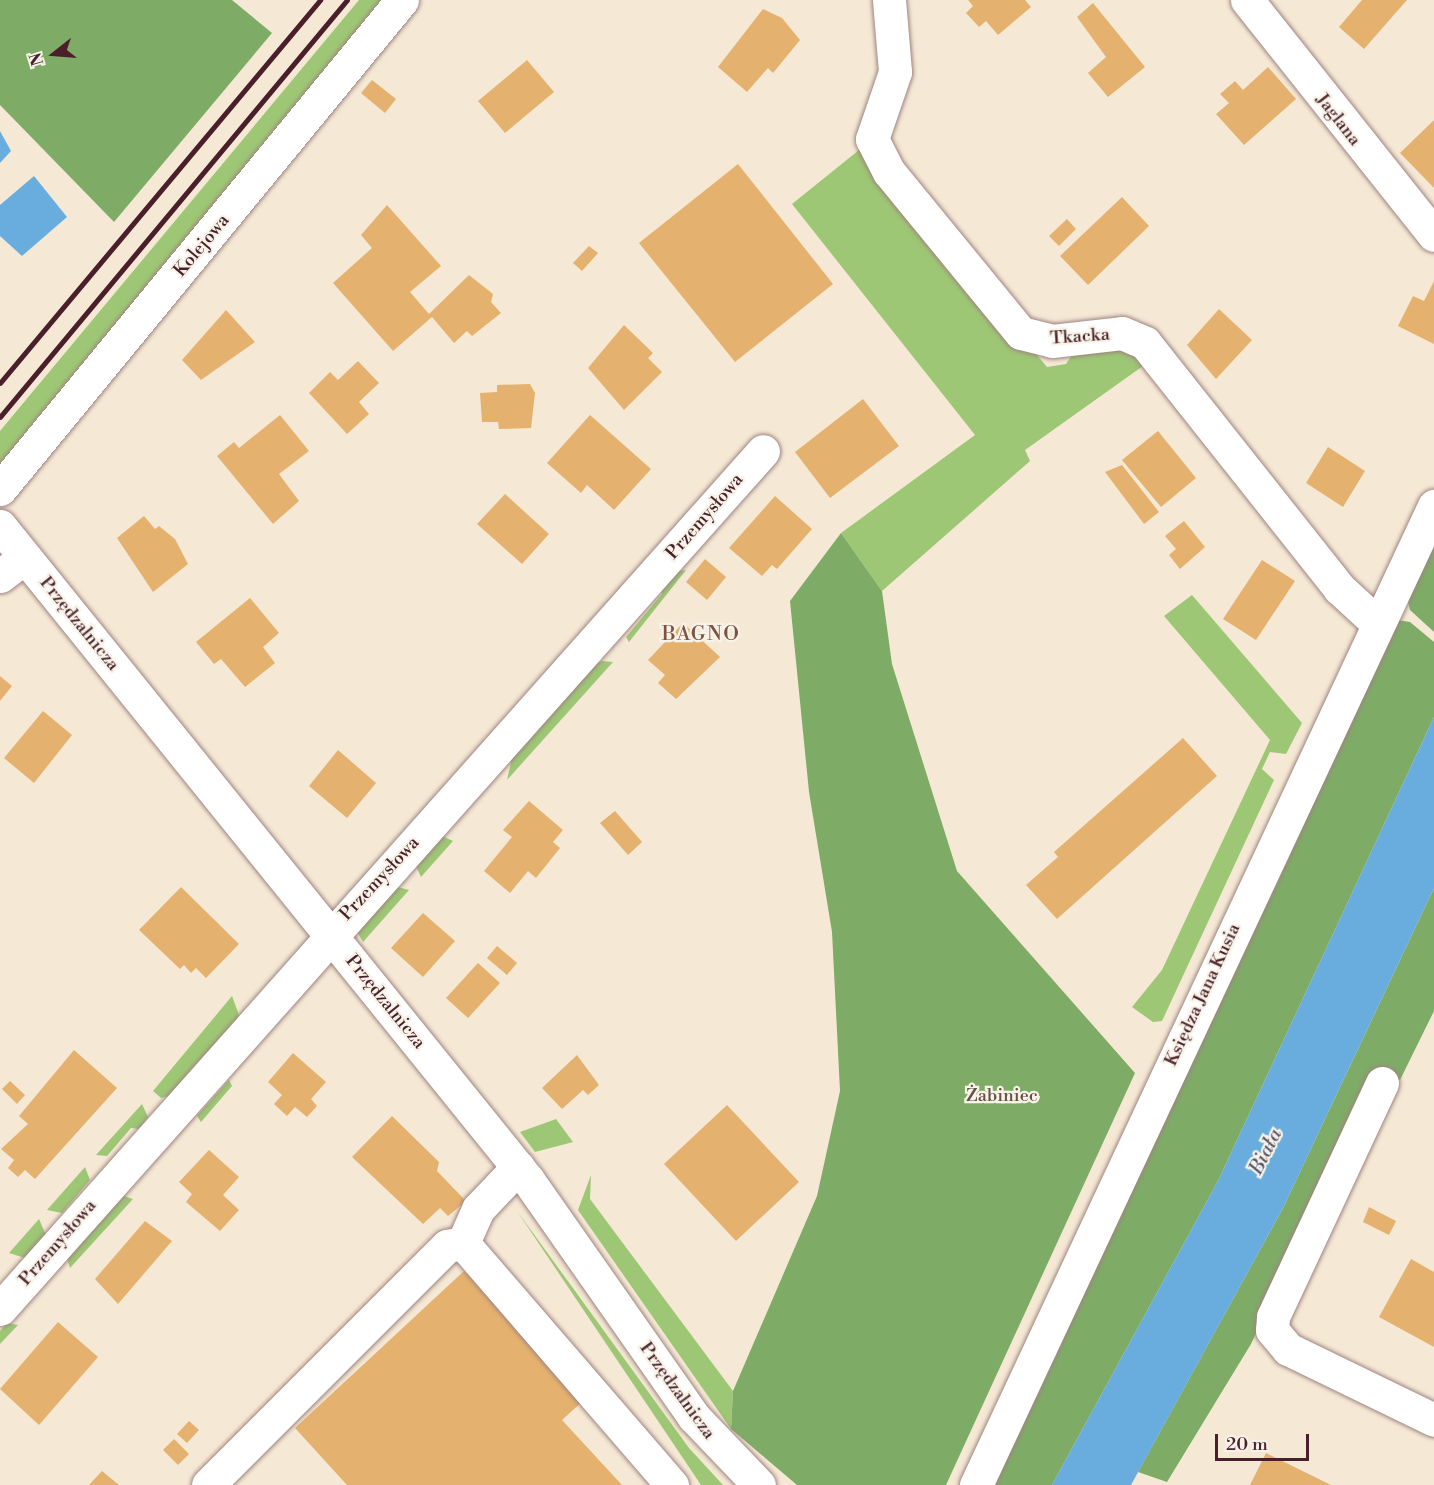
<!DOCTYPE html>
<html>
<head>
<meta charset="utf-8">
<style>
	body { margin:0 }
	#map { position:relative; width:1434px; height:1485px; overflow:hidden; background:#f5e9d5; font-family:"Libre Bodoni",serif }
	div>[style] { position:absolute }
	.green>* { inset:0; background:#9dc774 }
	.forest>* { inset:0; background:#7eac66 }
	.water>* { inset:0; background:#69adde }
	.building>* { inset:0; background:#e5b16e }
	.roads { filter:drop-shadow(0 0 2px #a08480) drop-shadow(0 0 2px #a08480) }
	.minor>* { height:33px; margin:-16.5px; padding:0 16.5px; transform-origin:16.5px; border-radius:16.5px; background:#fff }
	.rail>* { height:4.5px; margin:-2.25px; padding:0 2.25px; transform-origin:2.25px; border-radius:2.25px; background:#4a1f2b }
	span { translate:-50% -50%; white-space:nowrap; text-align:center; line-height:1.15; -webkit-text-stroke:4.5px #f7f3e8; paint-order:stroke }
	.street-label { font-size:18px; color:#4a1f2b }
	.park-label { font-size:18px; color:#635141 }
	.neighbourhood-label { font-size:20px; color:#805242; letter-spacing:1.5px }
	.water-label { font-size:20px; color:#55516a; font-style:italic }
	.north { position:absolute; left:24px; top:24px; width:60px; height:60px; -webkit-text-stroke:4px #f7f3e8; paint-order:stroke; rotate:253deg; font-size:16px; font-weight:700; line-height:24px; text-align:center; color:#4a1f2b }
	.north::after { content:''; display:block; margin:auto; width:21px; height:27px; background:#4a1f2b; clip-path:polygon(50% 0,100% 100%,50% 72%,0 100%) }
	.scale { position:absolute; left:1215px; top:1434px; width:94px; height:27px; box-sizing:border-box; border:3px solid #4a1f2b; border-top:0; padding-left:8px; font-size:18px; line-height:21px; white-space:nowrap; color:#4a1f2b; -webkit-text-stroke:4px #f7f3e8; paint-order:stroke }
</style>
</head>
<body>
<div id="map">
	<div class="green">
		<div style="clip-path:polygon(359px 0,392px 0,0 474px,0 431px)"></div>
		<div style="clip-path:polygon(864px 146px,1047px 367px,1066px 364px,1075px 350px,1117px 344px,1150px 361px,1025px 450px,1030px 461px,882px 591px,841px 533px,975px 435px,792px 204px)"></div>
		<div style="clip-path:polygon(686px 570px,629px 642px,626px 637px,662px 594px,660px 586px,671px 572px)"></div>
		<div style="clip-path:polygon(1192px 595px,1302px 723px,1286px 754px,1270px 752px,1262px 769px,1274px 780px,1162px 1021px,1153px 1022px,1132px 1007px,1162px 970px,1270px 740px,1164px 616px)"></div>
		<div style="clip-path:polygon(602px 661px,613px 662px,507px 780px,513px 753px,586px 670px)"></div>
		<div style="clip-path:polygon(438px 834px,453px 841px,421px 877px,415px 864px)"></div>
		<div style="clip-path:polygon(394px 886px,409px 890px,363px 942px,356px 930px)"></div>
		<div style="clip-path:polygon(232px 996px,239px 1015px,233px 1028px,173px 1095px,161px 1098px,153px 1091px)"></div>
		<div style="clip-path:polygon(229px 1080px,232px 1086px,201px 1122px,197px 1116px)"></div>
		<div style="clip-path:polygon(142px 1104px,148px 1117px,139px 1129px,131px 1128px,107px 1156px,96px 1155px)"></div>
		<div style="clip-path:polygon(556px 1119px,573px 1142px,535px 1152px,520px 1132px)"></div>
		<div style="clip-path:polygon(85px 1167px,90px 1180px,62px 1213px,47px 1210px)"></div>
		<div style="clip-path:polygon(591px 1175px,590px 1199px,733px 1391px,731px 1429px,578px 1210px)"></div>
		<div style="clip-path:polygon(124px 1196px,133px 1199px,70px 1268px,67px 1258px)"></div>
		<div style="clip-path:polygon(517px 1211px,689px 1448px,723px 1485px,701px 1485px)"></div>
		<div style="clip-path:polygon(39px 1219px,46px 1235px,25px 1258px,9px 1253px)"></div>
		<div style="clip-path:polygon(7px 1323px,18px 1325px,0 1344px,0 1331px)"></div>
	</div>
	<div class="forest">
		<div style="clip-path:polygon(0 0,232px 0,272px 33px,114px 222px,0 105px)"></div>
		<div style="clip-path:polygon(841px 533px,882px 591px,892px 664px,957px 871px,1135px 1073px,946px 1485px,797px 1485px,731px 1429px,733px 1391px,817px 1196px,840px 1091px,832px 932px,809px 792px,790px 601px)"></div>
		<div style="clip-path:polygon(1434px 541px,1434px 632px,1410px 610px,1407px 598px)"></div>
		<div style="clip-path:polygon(1397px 620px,1410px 622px,1434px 642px,1434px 717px,1218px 1181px,1052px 1485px,991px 1485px)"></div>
		<div style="clip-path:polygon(1434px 888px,1434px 1011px,1400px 1080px,1389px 1075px,1321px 1196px,1251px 1344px,1167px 1482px,1138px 1472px,1283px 1208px)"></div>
	</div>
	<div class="water">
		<div style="clip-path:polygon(0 131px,11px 151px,0 163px)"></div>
		<div style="clip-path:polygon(34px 176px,67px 217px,22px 256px,0 236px,0 205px)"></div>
		<div style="clip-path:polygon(1434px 717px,1434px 888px,1283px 1208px,1131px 1485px,1052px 1485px,1218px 1181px)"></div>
	</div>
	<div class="building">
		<div style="clip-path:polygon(968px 0,1025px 0,1031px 7px,998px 35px,986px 21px,979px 27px,966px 13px,973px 6px)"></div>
		<div style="clip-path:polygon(1362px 0,1407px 0,1364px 49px,1339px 27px)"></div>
		<div style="clip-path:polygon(1093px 3px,1145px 67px,1108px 97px,1088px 73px,1106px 57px,1077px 17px)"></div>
		<div style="clip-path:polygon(763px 9px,782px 18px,800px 40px,773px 73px,768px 68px,747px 92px,718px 67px)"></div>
		<div style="clip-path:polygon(527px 60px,554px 92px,505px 133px,478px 101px)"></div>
		<div style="clip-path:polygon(1268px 67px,1296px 99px,1244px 145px,1216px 114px,1229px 103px,1220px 94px,1235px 81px,1243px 90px)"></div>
		<div style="clip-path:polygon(372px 80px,396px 99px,385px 113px,361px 93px)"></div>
		<div style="clip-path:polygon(1434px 120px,1434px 188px,1400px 153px)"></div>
		<div style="clip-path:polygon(738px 164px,833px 284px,735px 362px,639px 243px)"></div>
		<div style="clip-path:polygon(1122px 197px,1149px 226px,1088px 285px,1060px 256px)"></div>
		<div style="clip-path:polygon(387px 205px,441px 266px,410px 292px,429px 314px,469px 275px,493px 294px,491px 302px,501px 313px,472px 336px,467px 331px,454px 343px,432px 317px,393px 351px,333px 283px,372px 248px,361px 235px)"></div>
		<div style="clip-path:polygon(1067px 219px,1076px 229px,1059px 246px,1049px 236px)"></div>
		<div style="clip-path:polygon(589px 246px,598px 253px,582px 271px,573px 263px)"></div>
		<div style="clip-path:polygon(1434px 281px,1434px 344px,1398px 326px,1413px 296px,1424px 301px)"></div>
		<div style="clip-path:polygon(1219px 309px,1252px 340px,1216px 379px,1187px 345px)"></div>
		<div style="clip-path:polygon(226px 310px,255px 342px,201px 380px,182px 360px)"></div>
		<div style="clip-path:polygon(624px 325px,653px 353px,648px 358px,662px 372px,624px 410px,588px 368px)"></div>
		<div style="clip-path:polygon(358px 361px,379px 383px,359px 402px,369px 414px,347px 434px,309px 393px,330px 372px,338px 380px)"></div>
		<div style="clip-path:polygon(530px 384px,535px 393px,531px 428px,499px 429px,498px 422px,482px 422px,480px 393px,497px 392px,497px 385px)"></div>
		<div style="clip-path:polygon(863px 399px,899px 446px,830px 498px,795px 452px)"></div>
		<div style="clip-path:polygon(280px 415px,309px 451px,279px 474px,299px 501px,273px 524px,217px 456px,234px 442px,239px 448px)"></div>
		<div style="clip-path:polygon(590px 415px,651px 469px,614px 510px,587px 485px,581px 493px,547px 463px)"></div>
		<div style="clip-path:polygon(1158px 431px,1196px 478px,1161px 507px,1122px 460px)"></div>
		<div style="clip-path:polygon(1328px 447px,1365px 471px,1343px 507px,1306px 483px)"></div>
		<div style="clip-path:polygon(1122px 465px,1159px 512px,1144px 524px,1105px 472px)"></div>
		<div style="clip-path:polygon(505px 494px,549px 534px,522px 564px,477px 524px)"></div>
		<div style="clip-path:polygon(775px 496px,812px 529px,777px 569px,772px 565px,762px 576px,729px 548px)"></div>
		<div style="clip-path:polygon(144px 516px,155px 529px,159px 526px,175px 539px,188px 564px,153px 592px,117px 538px)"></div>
		<div style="clip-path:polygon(1184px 521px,1205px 547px,1180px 569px,1169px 555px,1176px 549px,1165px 536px)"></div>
		<div style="clip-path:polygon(705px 559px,726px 577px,707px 600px,686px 582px)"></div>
		<div style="clip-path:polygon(1262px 560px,1295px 581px,1256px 640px,1223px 619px)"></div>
		<div style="clip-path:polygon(250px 598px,279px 633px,263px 647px,275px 663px,245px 687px,221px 659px,214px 664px,196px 642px)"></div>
		<div style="clip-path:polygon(683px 623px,720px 657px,676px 699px,658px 683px,665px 675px,648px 660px)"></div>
		<div style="clip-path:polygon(0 676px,12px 686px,0 701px)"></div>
		<div style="clip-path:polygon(43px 711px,72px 735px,34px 783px,4px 758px)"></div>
		<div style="clip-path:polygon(1183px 738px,1217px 776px,1057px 919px,1026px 885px,1058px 857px,1054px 852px)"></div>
		<div style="clip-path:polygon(338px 750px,376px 783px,347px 818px,309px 786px)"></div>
		<div style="clip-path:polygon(529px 801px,563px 830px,553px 842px,560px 848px,536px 878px,528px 871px,510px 893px,484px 871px,512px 837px,503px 830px)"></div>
		<div style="clip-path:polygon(615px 811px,642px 842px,628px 855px,600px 823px)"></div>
		<div style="clip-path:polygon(181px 887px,239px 944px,206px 978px,196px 968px,191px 973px,184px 965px,180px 969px,139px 930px)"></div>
		<div style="clip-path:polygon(423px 913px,455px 941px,423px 977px,391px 948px)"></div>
		<div style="clip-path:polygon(497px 946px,517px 963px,507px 975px,487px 958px)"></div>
		<div style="clip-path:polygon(478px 963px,500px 983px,468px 1018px,446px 998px)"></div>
		<div style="clip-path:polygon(74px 1050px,117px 1088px,35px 1179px,25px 1170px,18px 1177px,8px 1168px,14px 1160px,1px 1149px,28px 1124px,19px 1116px)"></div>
		<div style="clip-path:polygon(293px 1053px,326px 1082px,311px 1099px,317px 1106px,307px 1117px,295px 1107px,287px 1116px,274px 1104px,282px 1095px,268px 1082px)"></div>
		<div style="clip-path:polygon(577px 1055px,599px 1085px,588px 1095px,583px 1090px,562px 1109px,542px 1088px)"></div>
		<div style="clip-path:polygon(10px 1081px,25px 1095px,17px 1104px,2px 1089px)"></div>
		<div style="clip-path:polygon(727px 1105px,799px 1182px,736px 1241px,664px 1164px)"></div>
		<div style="clip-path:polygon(392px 1116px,439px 1162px,437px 1171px,463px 1198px,465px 1202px,448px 1216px,440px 1208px,423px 1224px,352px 1157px)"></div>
		<div style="clip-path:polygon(209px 1150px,239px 1177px,223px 1195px,239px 1210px,220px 1231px,186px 1202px,192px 1194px,179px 1182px)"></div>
		<div style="clip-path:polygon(1369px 1207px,1396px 1221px,1389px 1235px,1363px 1222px)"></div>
		<div style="clip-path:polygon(145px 1221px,172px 1241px,118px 1304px,95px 1279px)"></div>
		<div style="clip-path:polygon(1411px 1259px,1434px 1272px,1434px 1347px,1379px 1317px)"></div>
		<div style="clip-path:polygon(464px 1271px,584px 1400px,562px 1420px,622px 1485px,347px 1485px,295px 1428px)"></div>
		<div style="clip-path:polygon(58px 1322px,98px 1357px,39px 1425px,0 1389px)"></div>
		<div style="clip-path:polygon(189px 1421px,199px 1430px,187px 1443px,177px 1434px)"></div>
		<div style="clip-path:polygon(174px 1439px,189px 1454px,178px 1465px,163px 1450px)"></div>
		<div style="clip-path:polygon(1266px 1453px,1331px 1485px,1250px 1485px)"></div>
		<div style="clip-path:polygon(102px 1471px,119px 1485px,89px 1485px)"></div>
	</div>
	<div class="roads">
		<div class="minor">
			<div style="left:889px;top:0;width:72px;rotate:85.2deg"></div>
			<div style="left:895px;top:72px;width:71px;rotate:108.9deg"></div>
			<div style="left:872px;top:139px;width:37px;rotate:63deg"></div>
			<div style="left:889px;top:172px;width:208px;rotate:50.7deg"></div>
			<div style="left:1021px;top:333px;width:32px;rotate:14deg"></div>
			<div style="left:1052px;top:341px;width:70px;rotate:-6.5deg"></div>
			<div style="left:1122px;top:333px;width:25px;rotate:23deg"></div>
			<div style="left:1145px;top:343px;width:313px;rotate:51.6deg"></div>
			<div style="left:1339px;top:588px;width:52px;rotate:42.6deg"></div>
			<div style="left:1247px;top:0;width:300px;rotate:51.5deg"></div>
			<div style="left:0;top:489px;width:633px;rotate:-50.58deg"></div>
			<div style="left:0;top:526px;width:841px;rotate:51.08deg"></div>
			<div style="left:528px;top:1180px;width:289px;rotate:55deg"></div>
			<div style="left:694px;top:1417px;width:94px;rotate:46.3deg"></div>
			<div style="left:0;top:576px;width:31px;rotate:-37deg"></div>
			<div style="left:1382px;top:1083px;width:258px;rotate:115deg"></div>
			<div style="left:1273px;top:1317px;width:13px;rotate:94deg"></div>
			<div style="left:1272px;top:1330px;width:25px;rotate:50deg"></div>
			<div style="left:1288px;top:1349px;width:162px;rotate:25.9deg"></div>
			<div style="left:463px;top:1243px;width:37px;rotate:-66deg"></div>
			<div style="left:478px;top:1209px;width:58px;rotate:-46.4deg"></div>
			<div style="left:0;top:1309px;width:1148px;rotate:-48.35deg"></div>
			<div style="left:208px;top:1485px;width:338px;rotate:-45deg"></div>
			<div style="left:447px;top:1246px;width:16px;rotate:-11deg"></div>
			<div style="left:463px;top:1243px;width:320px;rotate:49.2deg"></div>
			<div style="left:976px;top:1485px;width:1081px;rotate:-64.93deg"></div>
		</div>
	</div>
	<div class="rail">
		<div style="left:0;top:383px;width:499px;rotate:-50.1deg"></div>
		<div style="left:0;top:417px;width:542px;rotate:-50.23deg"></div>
	</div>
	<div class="street-label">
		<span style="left:1338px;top:120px;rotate:52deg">Jaglana</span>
		<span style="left:202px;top:246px;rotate:-50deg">Kolejowa</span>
		<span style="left:1080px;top:337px;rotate:-4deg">Tkacka</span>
		<span style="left:705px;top:517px;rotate:-49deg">Przemysłowa</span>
		<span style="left:79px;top:624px;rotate:51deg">Przędzalnicza</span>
		<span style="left:380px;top:879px;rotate:-47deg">Przemysłowa</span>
		<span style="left:1203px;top:995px;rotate:-65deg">Księdza Jana Kusia</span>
		<span style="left:385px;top:1002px;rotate:51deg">Przędzalnicza</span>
		<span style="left:58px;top:1243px;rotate:-49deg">Przemysłowa</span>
		<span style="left:677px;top:1391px;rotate:54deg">Przędzalnicza</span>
	</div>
	<div class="park-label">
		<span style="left:1002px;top:1096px">Żabiniec</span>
	</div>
	<div class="neighbourhood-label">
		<span style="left:701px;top:634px">BAGNO</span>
	</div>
	<div class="water-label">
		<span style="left:1266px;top:1152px;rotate:-63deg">Biała</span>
	</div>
	<div class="north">N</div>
	<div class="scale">20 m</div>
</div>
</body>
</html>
